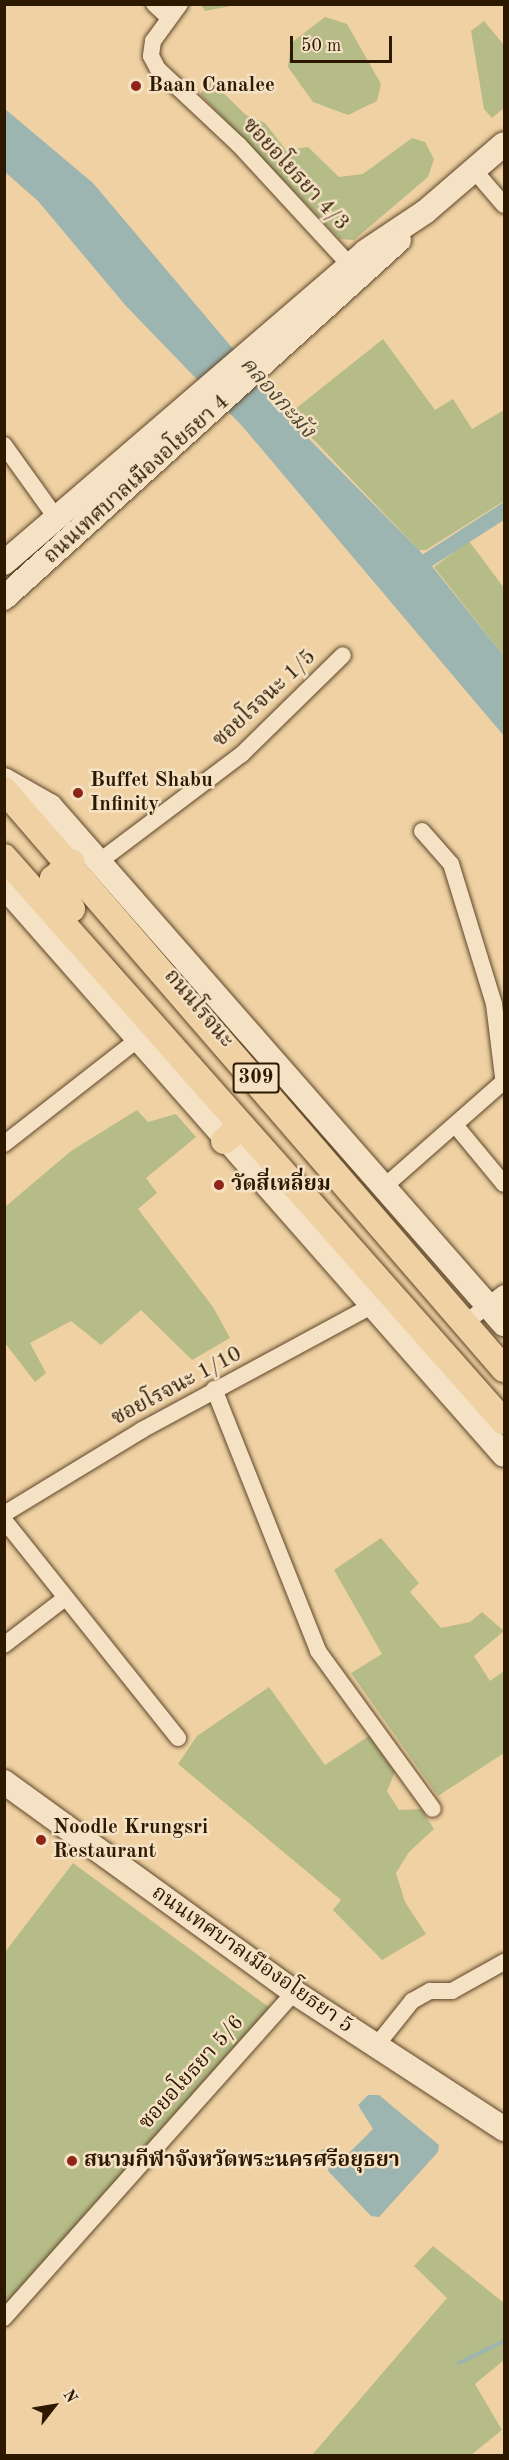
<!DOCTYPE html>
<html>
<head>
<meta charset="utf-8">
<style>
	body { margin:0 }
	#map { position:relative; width:509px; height:2460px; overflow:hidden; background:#efd1a3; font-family:"Old Standard TT","Noto Serif Thai",serif }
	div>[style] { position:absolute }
	.green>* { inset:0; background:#b6bc87 }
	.water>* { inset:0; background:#9db5b0 }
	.stream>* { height:4px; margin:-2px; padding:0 2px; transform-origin:2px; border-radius:2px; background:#9db5b0 }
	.canal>* { height:15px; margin:-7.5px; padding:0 7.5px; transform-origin:7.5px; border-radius:7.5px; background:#9db5b0 }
	.roads { filter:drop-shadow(0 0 2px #5e4629) drop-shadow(0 0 2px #5e4629) }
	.street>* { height:16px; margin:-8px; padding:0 8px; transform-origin:8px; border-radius:8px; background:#f5e1c3 }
	.secondary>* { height:24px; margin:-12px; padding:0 12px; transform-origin:12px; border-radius:12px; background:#f5e1c3 }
	.primary>* { height:26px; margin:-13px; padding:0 13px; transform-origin:13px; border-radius:13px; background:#efd1a3 }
	.dots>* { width:16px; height:16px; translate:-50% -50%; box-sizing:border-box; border:3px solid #f5e1c3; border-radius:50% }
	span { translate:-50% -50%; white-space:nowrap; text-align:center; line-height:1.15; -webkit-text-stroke:5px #f5e1c3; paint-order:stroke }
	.shield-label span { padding:2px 4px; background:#f5e1c3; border:2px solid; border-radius:4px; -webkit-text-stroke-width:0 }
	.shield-label { font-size:20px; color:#2d1800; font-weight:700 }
	.poi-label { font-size:21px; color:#2d1800; font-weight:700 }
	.left { translate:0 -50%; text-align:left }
	.street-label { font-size:21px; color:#2d1800 }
	.water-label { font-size:22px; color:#4f4735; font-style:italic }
	.frame { position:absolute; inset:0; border:6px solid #2d1800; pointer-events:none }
	.north { position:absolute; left:24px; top:2376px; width:60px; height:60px; -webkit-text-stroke:4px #f5e1c3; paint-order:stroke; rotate:59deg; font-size:16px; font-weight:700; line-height:24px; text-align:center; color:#2d1800 }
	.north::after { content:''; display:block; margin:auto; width:21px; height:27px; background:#2d1800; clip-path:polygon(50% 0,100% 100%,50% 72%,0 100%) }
	.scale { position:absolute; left:290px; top:36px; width:102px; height:27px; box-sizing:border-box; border:3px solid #2d1800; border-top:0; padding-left:8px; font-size:18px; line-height:21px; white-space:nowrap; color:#2d1800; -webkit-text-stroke:4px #f5e1c3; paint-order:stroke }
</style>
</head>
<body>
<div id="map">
	<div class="green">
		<div style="clip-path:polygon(201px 5px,236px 5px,205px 11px)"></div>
		<div style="clip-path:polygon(325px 17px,347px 24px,381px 84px,377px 101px,348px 115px,313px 102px,288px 67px,291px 43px)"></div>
		<div style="clip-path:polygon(484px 21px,504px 45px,504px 108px,492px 118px,484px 109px,471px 31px)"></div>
		<div style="clip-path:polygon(211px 81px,246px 115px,265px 123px,286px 150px,308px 147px,339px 177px,363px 174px,412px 138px,425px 142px,434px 159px,428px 177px,354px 240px,340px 239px,200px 94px)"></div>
		<div style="clip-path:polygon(383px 339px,435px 410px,453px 399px,472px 429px,504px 410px,504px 501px,426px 550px,419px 550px,289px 414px)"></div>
		<div style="clip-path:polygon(469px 541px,504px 588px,504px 656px,434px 567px)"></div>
		<div style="clip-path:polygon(137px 1110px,148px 1122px,176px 1114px,196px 1137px,146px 1178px,157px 1193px,138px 1209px,213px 1307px,230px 1338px,192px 1360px,141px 1310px,101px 1345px,71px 1321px,30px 1343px,46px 1373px,35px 1382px,5px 1343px,5px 1207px,71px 1151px)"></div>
		<div style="clip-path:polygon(381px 1538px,419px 1583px,410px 1592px,441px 1628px,470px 1622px,482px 1612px,504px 1631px,474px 1656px,490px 1681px,504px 1671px,504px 1753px,438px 1796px,351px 1673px,382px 1654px,334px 1570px)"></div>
		<div style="clip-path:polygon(269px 1687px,325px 1765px,369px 1736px,395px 1772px,387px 1791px,399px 1810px,421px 1809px,434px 1829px,409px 1852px,396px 1873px,405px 1902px,426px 1934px,382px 1960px,333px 1910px,341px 1900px,178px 1764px,197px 1736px)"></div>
		<div style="clip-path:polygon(73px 1863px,274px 2011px,5px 2312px,5px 1952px)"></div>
		<div style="clip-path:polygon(433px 2246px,504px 2303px,504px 2360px,475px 2384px,502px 2430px,471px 2455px,312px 2455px,447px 2298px,414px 2266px)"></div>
	</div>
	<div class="water">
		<div style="clip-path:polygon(5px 109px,93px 183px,310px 440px,419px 550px,504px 656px,504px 736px,243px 427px,126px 306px,38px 201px,5px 172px)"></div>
		<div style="clip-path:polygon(368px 2095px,379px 2095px,439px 2145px,438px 2152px,379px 2217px,371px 2216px,328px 2171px,330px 2161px,320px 2151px,328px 2147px,344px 2158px,373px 2129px,358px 2105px)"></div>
	</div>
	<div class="stream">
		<div style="left:459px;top:2363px;width:50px;rotate:-26.1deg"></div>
	</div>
	<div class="canal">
		<div style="left:411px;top:570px;width:111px;rotate:-32.8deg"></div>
	</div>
	<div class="roads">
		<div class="street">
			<div style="left:154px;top:4px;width:19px;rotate:43deg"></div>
			<div style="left:180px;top:4px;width:46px;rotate:126.1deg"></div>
			<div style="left:153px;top:41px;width:15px;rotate:98deg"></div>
			<div style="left:151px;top:56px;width:15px;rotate:62deg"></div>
			<div style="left:158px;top:69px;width:111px;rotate:43.2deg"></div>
			<div style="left:239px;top:145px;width:173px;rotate:47.3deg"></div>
			<div style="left:474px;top:170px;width:46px;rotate:49.4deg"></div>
			<div style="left:4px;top:445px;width:91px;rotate:54.4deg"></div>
			<div style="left:422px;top:831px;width:44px;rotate:48.7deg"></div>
			<div style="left:451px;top:864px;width:146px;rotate:72.9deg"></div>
			<div style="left:494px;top:1004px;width:82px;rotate:83deg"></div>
			<div style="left:100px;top:861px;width:178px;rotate:-37deg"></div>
			<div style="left:242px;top:754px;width:141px;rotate:-44.4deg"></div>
			<div style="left:456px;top:1126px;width:75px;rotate:50.4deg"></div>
			<div style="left:4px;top:1144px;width:169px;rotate:-38deg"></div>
			<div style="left:385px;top:1186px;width:157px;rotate:-41.4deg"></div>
			<div style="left:465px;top:1323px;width:49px;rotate:-37.6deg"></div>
			<div style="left:214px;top:1389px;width:282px;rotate:68.3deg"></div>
			<div style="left:318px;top:1651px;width:195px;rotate:54deg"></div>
			<div style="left:4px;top:1514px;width:162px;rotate:-31.3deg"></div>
			<div style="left:142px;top:1430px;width:263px;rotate:-28.4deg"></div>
			<div style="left:4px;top:1520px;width:279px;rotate:51.4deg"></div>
			<div style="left:4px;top:1645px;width:76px;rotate:-37.5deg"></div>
			<div style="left:376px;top:2046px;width:58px;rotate:-51.3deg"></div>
			<div style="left:412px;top:2001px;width:21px;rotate:-29deg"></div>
			<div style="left:430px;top:1991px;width:22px"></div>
			<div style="left:452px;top:1991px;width:60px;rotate:-29.1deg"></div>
			<div style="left:4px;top:2318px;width:436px;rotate:-48.3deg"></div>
		</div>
		<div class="secondary">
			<div style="left:4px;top:563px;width:476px;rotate:-40.7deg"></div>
			<div style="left:365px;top:252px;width:72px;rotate:-33.7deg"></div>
			<div style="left:425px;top:212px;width:104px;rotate:-40.7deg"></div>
			<div style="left:4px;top:598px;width:533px;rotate:-42.19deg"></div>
			<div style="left:4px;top:780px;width:53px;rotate:29.5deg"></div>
			<div style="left:50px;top:806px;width:689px;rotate:48.77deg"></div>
			<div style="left:4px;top:886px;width:757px;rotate:48.69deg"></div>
			<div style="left:4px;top:1782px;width:358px;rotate:35.9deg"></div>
			<div style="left:294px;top:1992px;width:251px;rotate:33.1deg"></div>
		</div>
		<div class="primary">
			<div style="left:4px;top:790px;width:765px;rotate:49.19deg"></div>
			<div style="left:4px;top:857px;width:754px;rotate:48.49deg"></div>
			<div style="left:72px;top:909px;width:36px;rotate:-122deg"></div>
			<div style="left:53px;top:879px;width:25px;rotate:-42deg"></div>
			<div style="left:224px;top:1141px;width:23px;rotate:-40deg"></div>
		</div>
	</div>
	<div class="dots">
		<div style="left:136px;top:86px;background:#8f2418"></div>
		<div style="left:78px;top:793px;background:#8f2418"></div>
		<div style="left:219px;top:1185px;background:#8f2418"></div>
		<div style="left:41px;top:1840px;background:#8f2418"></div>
		<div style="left:72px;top:2161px;background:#8f2418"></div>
	</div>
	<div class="shield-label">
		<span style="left:256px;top:1078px">309</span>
	</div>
	<div class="poi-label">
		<span class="left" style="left:148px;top:86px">Baan Canalee</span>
		<span class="left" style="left:90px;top:793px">Buffet Shabu<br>Infinity</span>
		<span class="left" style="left:231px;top:1185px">วัดสี่เหลี่ยม</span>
		<span class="left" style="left:53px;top:1840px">Noodle Krungsri<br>Restaurant</span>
		<span class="left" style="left:84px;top:2161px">สนามกีฬาจังหวัดพระนครศรีอยุธยา</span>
	</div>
	<div class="street-label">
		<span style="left:295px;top:175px;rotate:47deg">ซอยอโยธยา 4/3</span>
		<span style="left:137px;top:480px;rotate:-42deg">ถนนเทศบาลเมืองอโยธยา 4</span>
		<span style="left:265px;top:699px;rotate:-43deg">ซอยโรจนะ 1/5</span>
		<span style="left:198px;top:1009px;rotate:50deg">ถนนโรจนะ</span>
		<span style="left:177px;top:1387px;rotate:-28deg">ซอยโรจนะ 1/10</span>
		<span style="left:252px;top:1960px;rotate:35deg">ถนนเทศบาลเมืองอโยธยา 5</span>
		<span style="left:192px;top:2073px;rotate:-48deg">ซอยอโยธยา 5/6</span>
	</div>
	<div class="water-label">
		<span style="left:277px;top:398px;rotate:48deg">คลองกะมัง</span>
	</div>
	<div class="frame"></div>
	<div class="north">N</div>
	<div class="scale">50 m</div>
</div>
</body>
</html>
